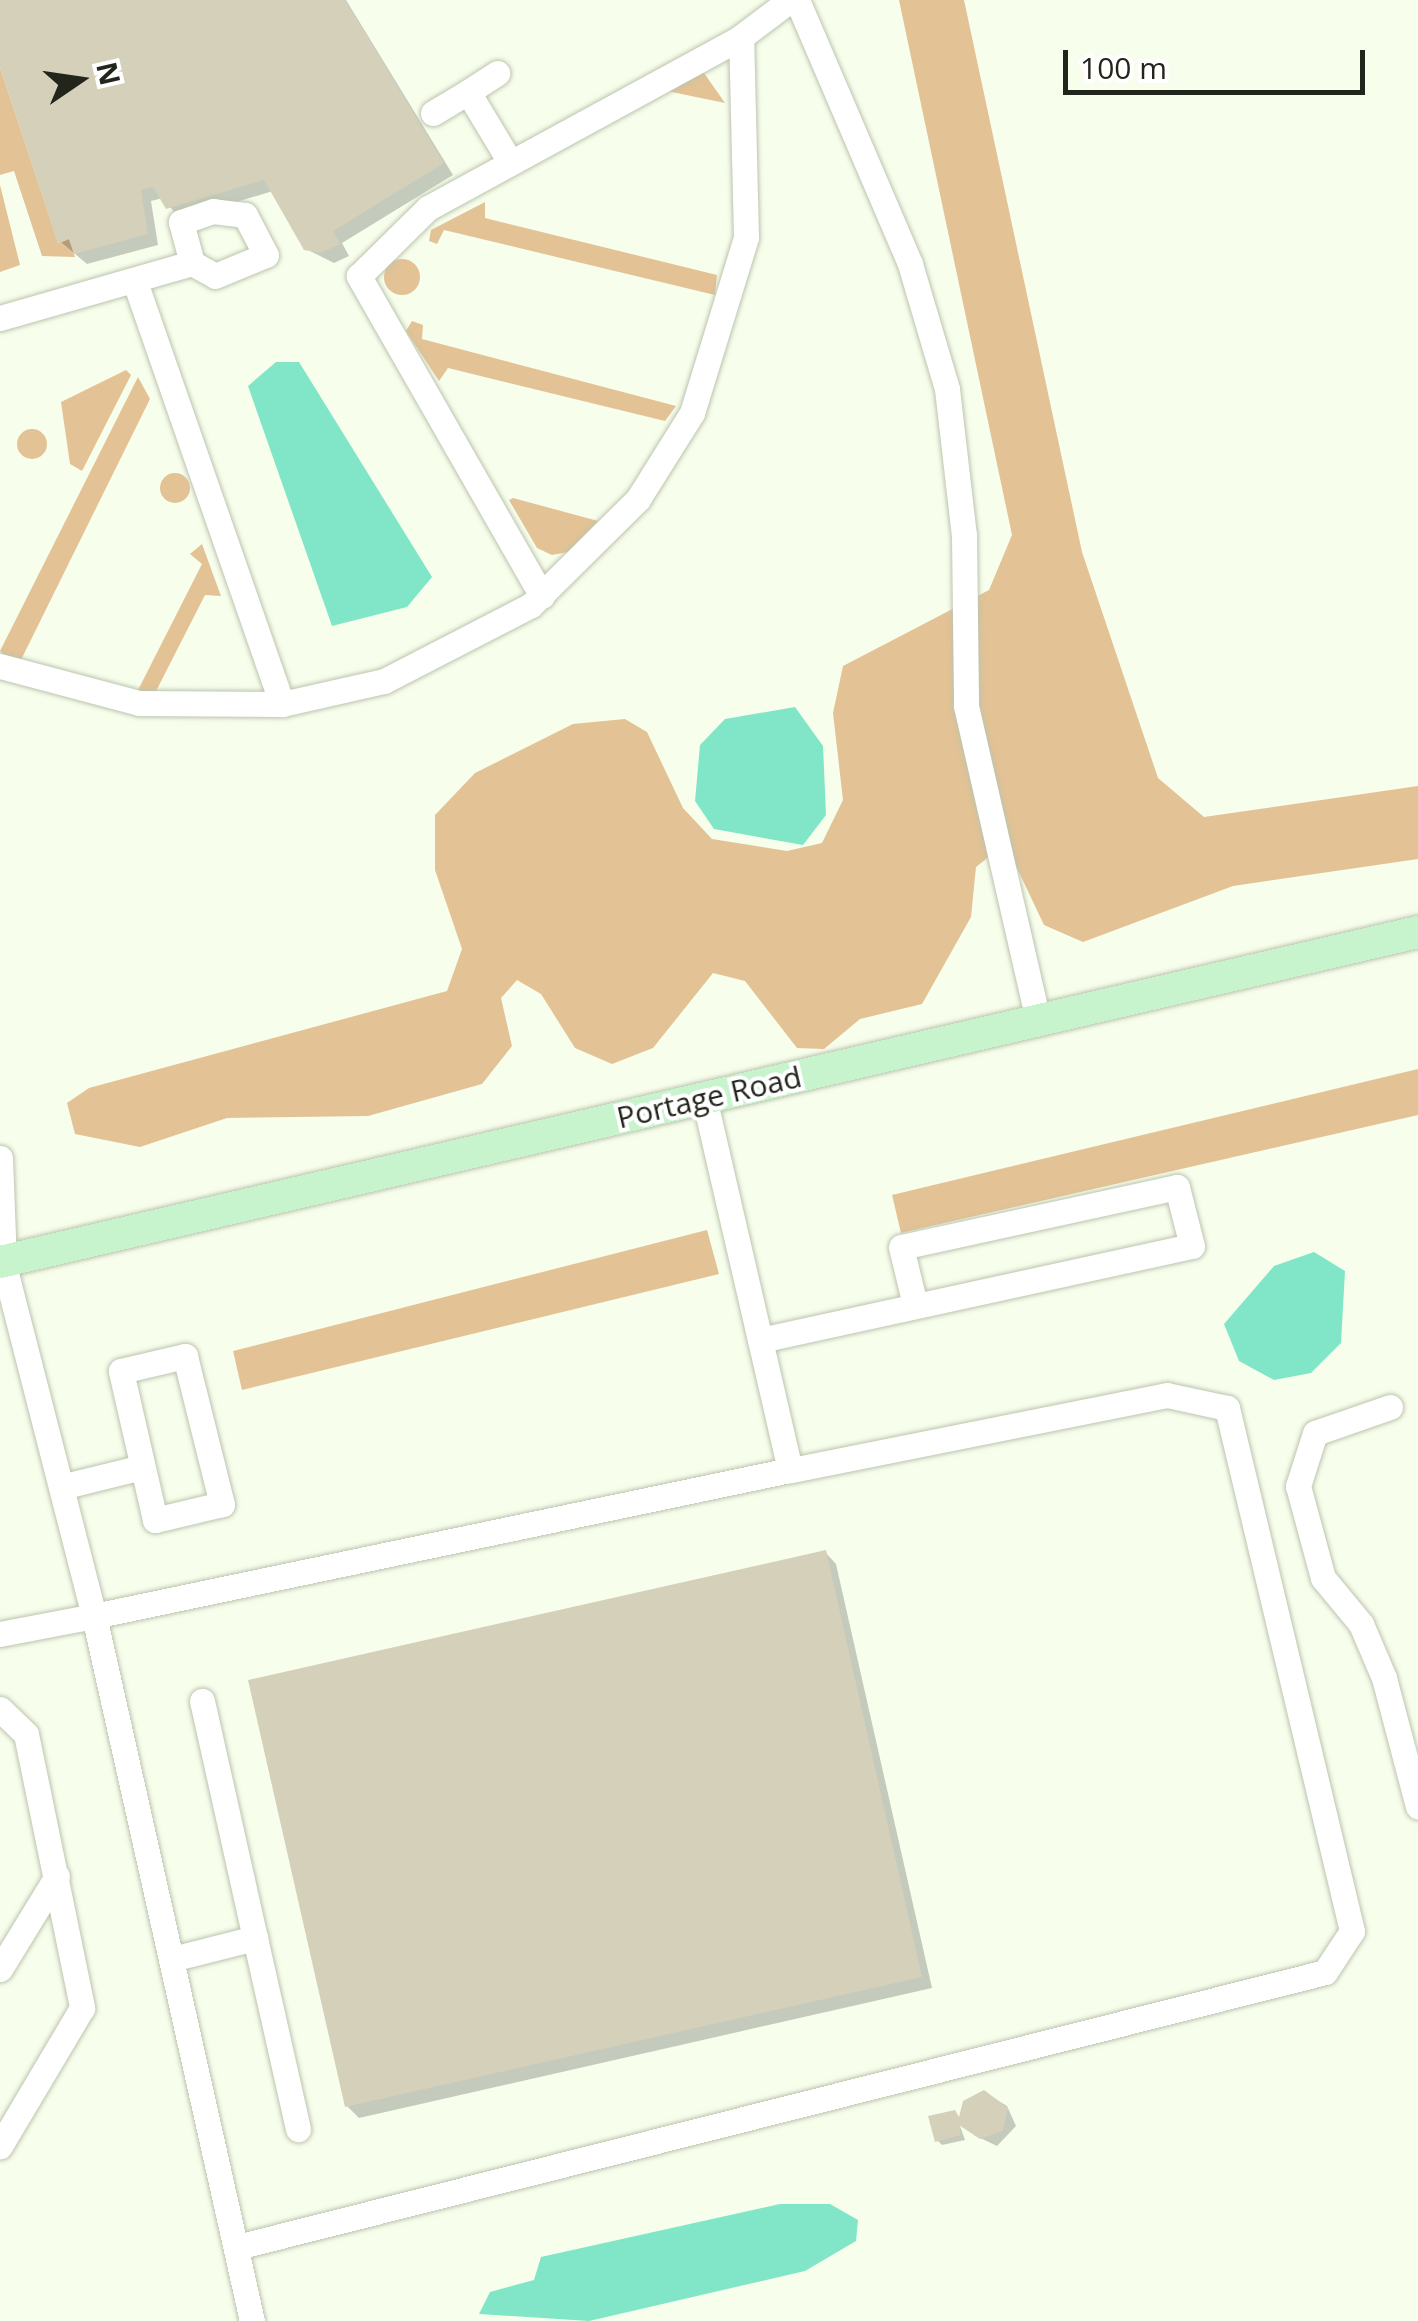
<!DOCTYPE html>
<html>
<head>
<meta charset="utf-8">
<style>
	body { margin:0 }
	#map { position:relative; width:1418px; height:2321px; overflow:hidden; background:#f7feec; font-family:"Open Sans",sans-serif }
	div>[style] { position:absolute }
	.green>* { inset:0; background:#e3c295 }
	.round { border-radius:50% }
	.water>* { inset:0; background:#81e6c8 }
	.shadow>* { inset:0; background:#0003 }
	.building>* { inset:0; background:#d4d0b9 }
	.roads { filter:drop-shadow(0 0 2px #bcc4ae) drop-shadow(0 0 2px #bcc4ae) }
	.minor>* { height:25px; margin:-12.5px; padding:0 12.5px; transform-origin:12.5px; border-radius:12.5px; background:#fff }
	.major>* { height:32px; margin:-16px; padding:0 16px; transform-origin:16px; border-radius:16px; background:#c7f4cd }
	span { translate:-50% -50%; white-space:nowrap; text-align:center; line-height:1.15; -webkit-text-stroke:8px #fff; paint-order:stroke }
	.street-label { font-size:30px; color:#22251c }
	.north { position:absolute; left:30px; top:30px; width:100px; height:100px; -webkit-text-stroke:8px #fff; paint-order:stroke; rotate:77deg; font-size:28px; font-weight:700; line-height:40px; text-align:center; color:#22251c }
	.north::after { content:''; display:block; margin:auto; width:35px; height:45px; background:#22251c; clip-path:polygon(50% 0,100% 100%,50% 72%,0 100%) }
	.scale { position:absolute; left:1063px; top:50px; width:302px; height:45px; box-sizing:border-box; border:5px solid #22251c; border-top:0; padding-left:12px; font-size:30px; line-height:35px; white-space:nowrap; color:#22251c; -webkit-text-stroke:8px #fff; paint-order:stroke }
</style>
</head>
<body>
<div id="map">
	<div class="green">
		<div style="clip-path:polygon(899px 0,964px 0,1082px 552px,1158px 778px,1204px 817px,1418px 786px,1418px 859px,1233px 886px,1083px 942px,1044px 925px,1015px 864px,991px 855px,976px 867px,971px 917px,922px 1004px,860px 1019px,824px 1049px,797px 1048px,745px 981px,713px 973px,653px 1048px,612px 1064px,575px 1048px,541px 994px,517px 980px,501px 998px,512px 1046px,482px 1084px,368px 1116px,227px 1118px,140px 1147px,75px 1134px,67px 1103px,89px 1088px,447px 991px,462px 949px,435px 870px,435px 815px,475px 773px,573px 724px,625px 719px,647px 732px,683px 808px,712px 839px,787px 851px,822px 843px,843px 800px,833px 713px,843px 666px,989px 590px,1012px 535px)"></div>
		<div style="clip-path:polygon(0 67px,58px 243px,69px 239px,75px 257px,42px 256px,14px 171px,0 175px)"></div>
		<div style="clip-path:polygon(704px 73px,725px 103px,667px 91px,691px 74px)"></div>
		<div style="clip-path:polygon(0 185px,20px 265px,0 272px)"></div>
		<div style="clip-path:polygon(485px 202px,485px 218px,717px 275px,715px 295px,444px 230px,437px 244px,429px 241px,431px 230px)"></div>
		<div class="round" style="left:384px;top:259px;width:36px;height:36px"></div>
		<div style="clip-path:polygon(412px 321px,423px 325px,422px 339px,676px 406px,665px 421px,448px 368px,439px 381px,406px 331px)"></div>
		<div style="clip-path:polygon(126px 370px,131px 375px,82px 471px,70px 464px,61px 402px)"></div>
		<div style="clip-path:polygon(138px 377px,150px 399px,17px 668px,0 651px)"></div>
		<div class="round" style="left:17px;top:429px;width:30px;height:30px"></div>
		<div class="round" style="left:160px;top:473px;width:30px;height:30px"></div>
		<div style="clip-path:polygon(509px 500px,513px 498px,598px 521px,568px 552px,552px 555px,537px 548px)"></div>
		<div style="clip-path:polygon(202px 544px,221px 596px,205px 595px,153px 697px,136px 694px,202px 564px,190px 554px)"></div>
		<div style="clip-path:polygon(1418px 1069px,1418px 1115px,901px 1233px,892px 1195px)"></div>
		<div style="clip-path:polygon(707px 1230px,719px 1274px,242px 1390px,233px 1351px)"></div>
	</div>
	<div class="water">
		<div style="clip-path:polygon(276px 362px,299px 362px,432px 577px,407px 607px,332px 626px,248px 386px)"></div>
		<div style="clip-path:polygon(795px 707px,823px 746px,826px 815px,803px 845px,714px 829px,695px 801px,700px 745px,725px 719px)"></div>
		<div style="clip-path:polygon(1314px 1252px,1345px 1271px,1341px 1343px,1311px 1373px,1274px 1380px,1239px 1361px,1224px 1324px,1274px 1266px)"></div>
		<div style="clip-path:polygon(780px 2204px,830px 2204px,858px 2220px,856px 2241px,805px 2271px,589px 2321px,479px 2314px,490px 2292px,534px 2280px,541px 2257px)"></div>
	</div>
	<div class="shadow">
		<div style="clip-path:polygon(0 0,346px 0,453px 175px,342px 243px,349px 256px,334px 263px,306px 249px,273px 191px,180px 219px,163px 198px,151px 201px,158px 245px,87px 264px,61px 242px,0 60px)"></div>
		<div style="clip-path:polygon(825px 1552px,836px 1564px,932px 1988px,359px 2118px,347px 2106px)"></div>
		<div style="clip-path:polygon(984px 2092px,1007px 2106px,1016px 2126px,997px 2146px,974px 2135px)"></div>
		<div style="clip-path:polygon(955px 2112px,965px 2140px,942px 2145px,937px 2140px)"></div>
	</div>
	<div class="building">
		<div style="clip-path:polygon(0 0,345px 0,444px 163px,333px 231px,340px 244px,321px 253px,304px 250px,264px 180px,166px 209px,153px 187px,141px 190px,148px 234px,74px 254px,69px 239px,58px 244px,0 67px)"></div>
		<div style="clip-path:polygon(826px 1550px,922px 1977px,345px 2107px,248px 1680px)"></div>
		<div style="clip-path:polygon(984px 2090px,1008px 2108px,1003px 2131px,980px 2139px,959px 2125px,961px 2135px,935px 2142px,928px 2116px,955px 2110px,959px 2117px,963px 2101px)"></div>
	</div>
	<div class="roads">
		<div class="minor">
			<div style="left:797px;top:0;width:287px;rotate:66.8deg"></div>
			<div style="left:910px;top:264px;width:130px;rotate:73.5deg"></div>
			<div style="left:947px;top:389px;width:147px;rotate:83.4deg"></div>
			<div style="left:964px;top:535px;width:171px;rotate:89.3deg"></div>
			<div style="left:966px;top:706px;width:322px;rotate:77.1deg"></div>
			<div style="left:468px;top:92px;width:35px;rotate:-33deg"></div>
			<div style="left:433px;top:113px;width:41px;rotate:-31deg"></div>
			<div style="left:468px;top:92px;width:82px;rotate:59deg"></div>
			<div style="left:135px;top:282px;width:447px;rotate:70.8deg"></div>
			<div style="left:0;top:318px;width:200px;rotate:-16deg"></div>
			<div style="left:192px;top:263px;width:26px;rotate:29deg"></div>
			<div style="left:215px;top:276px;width:55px;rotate:-22.4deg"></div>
			<div style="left:266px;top:255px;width:45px;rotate:-117.7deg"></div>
			<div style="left:245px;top:215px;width:32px;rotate:-173deg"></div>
			<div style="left:213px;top:211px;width:34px;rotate:161deg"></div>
			<div style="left:181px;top:222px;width:42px;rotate:75deg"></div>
			<div style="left:542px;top:596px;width:369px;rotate:-119.8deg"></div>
			<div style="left:359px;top:276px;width:97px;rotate:-44.6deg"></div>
			<div style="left:428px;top:208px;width:357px;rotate:-28.6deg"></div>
			<div style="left:0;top:666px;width:144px;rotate:14.9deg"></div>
			<div style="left:139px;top:703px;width:143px;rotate:0.4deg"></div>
			<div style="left:282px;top:704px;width:105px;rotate:-12.7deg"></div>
			<div style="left:384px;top:681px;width:165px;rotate:-27.3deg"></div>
			<div style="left:531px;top:605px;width:151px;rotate:-44.7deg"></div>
			<div style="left:638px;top:499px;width:102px;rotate:-57.9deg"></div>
			<div style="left:692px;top:413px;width:184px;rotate:-72.9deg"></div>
			<div style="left:746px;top:237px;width:200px;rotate:-91.4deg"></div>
			<div style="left:741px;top:37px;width:61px;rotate:-37.1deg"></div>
			<div style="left:0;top:1158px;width:103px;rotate:87.8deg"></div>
			<div style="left:0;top:1250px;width:378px;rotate:75.6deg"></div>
			<div style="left:94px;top:1616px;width:96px;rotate:169.2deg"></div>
			<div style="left:760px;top:1340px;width:442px;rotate:-12.3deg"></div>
			<div style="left:1192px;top:1246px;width:61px;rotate:-104.3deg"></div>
			<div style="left:1177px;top:1187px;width:282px;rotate:167.7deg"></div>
			<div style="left:901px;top:1247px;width:60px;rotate:76.4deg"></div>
			<div style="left:185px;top:1356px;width:153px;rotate:76deg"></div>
			<div style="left:222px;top:1504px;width:69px;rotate:166.6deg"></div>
			<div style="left:155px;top:1520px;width:153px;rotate:-102.9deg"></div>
			<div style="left:121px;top:1371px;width:66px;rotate:-13.2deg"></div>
			<div style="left:1390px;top:1407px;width:79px;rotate:160.9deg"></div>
			<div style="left:1315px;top:1433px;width:56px;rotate:107.8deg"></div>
			<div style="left:1298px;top:1486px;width:95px;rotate:74.8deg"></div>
			<div style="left:1323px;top:1578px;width:60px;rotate:50.4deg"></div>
			<div style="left:1361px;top:1624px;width:59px;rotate:66.9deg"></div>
			<div style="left:1384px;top:1678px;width:133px;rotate:75.2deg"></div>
			<div style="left:61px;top:1487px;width:83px;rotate:-13.9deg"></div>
			<div style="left:0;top:1709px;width:36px;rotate:44deg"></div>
			<div style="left:26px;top:1734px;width:280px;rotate:78.4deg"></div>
			<div style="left:82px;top:2008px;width:161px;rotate:120.7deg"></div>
			<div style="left:255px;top:1938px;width:196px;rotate:77.3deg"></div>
			<div style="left:172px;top:1959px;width:86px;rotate:-14.2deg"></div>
			<div style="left:255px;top:1938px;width:243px;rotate:-102.6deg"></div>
			<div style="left:0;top:1969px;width:109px;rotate:-58.5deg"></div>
			<div style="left:237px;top:2247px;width:1122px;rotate:-14.18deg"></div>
			<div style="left:1325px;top:1972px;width:49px;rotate:-56.6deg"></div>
			<div style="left:1352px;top:1931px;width:538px;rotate:-103.44deg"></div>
			<div style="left:1227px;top:1408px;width:61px;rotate:-167.8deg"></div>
			<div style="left:1167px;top:1395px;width:384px;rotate:168.7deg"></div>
			<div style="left:790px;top:1470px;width:382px;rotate:-103deg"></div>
			<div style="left:252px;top:2321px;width:722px;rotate:-102.63deg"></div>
			<div style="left:94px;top:1616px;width:711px;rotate:-11.85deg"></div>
		</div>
		<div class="major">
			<div style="left:0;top:1262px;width:1456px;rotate:-13.1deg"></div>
		</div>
	</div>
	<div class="street-label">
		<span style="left:709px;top:1097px;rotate:-13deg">Portage Road</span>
	</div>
	<div class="north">N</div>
	<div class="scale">100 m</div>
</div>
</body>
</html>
